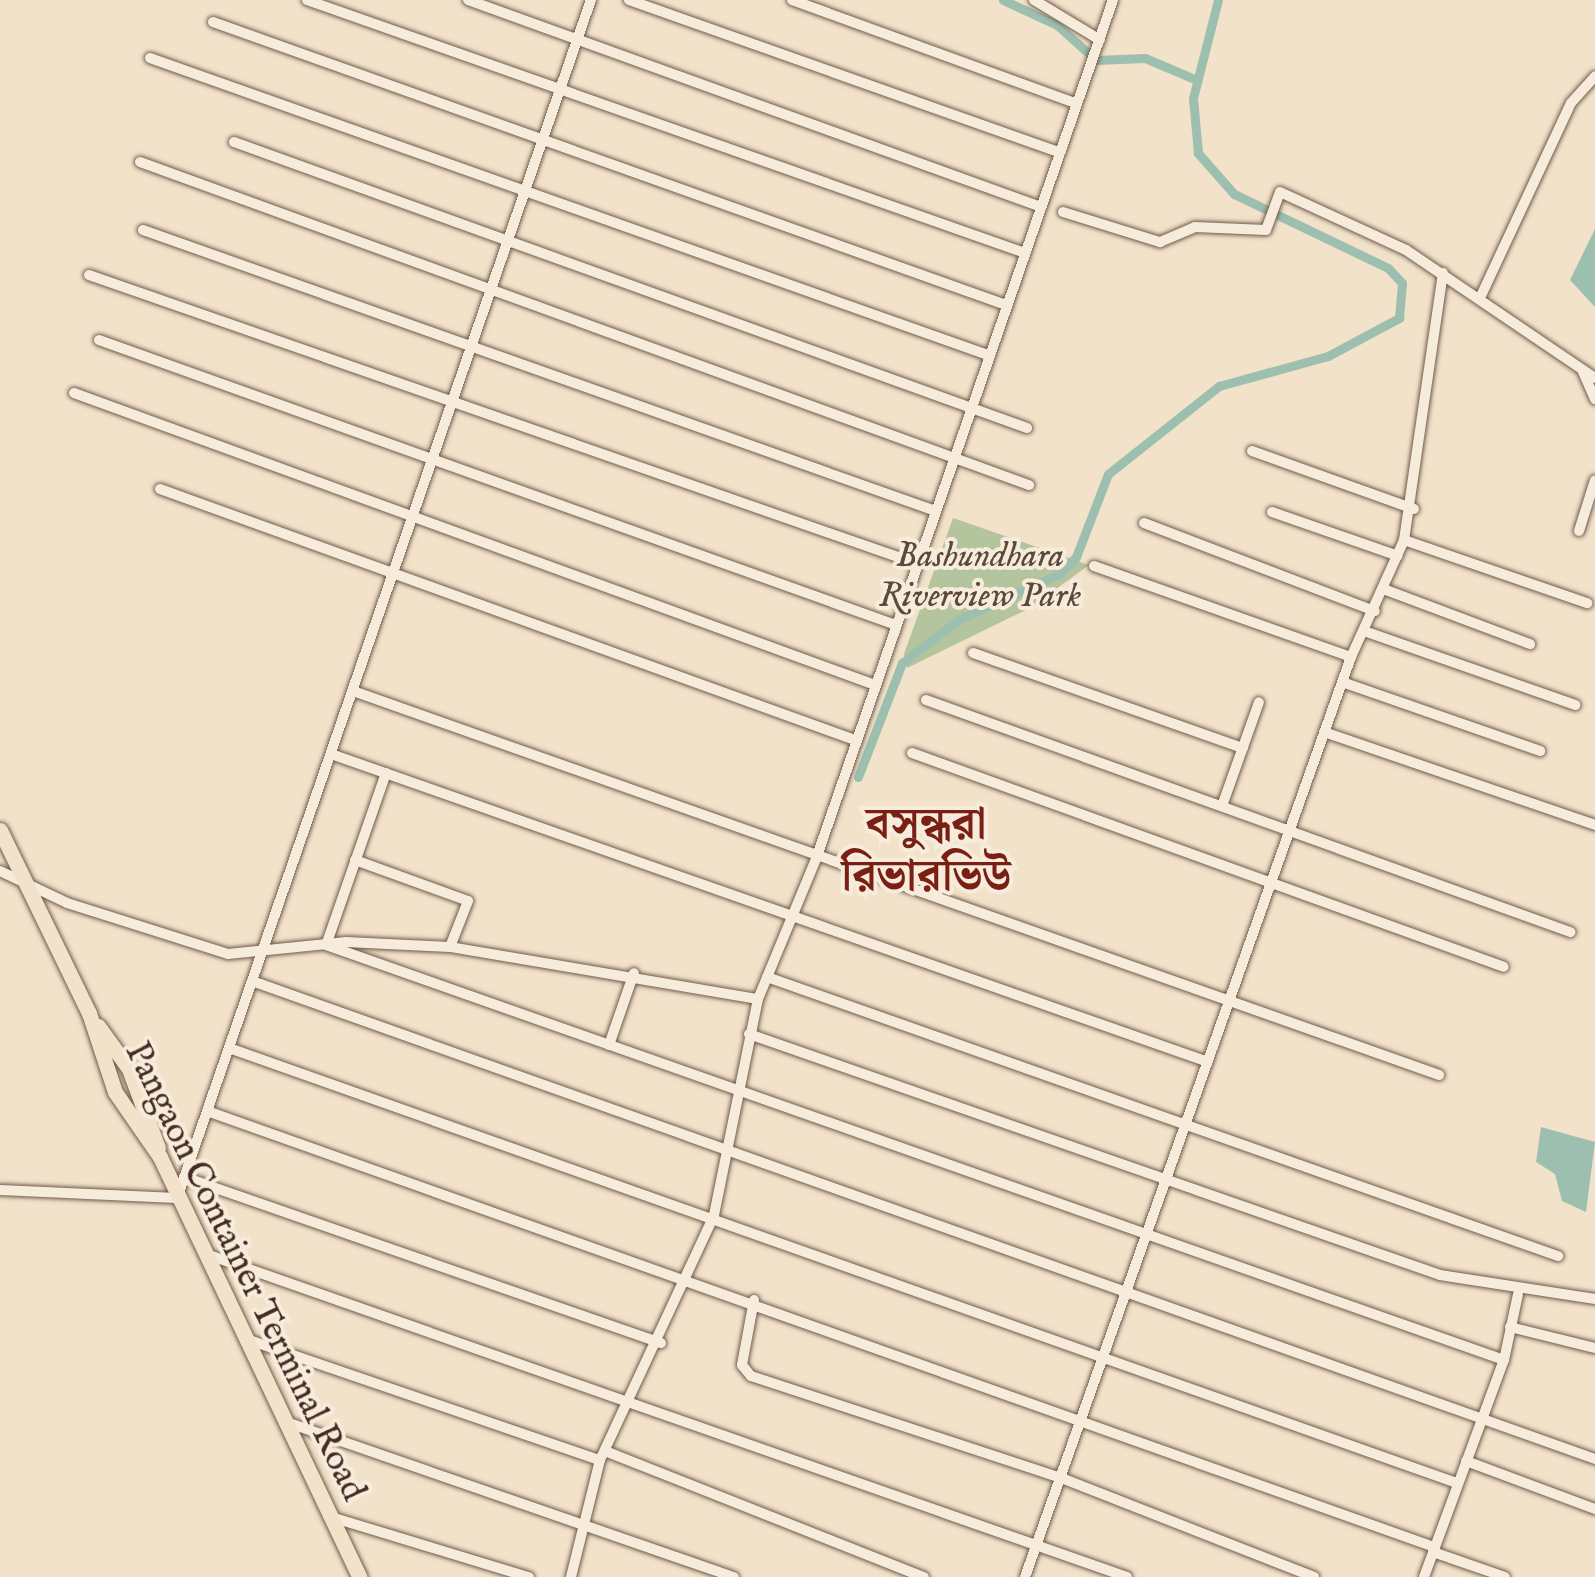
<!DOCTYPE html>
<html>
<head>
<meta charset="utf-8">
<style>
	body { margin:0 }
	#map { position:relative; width:1595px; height:1577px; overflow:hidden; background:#f2e2c9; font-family:"IM FELL English","Noto Serif Bengali",serif }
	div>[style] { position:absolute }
	.green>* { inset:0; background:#b4c49c }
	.water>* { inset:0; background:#9cbfaf }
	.canal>* { height:9px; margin:-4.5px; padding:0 4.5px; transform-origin:4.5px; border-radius:4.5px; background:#9cbfaf }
	.roads { filter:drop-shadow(0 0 2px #705a4c) drop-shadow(0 0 2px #705a4c) }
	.minor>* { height:10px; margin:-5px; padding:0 5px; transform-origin:5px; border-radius:5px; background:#f7ecdc }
	.highway>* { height:15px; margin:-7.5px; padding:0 7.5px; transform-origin:7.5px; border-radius:7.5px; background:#f2e2c9 }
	span { translate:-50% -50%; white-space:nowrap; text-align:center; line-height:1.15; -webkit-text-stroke:8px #f7ecdc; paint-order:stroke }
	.park-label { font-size:35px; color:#5b4a3b; font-style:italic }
	.street-label { font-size:35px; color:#452c23 }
	.district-label { font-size:45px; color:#7a1f14; font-weight:700 }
</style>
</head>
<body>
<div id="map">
	<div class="green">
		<div style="clip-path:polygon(953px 518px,1089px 565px,1030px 608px,907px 668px,904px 654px)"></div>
	</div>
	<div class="water">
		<div style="clip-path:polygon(1595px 229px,1595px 307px,1570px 280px)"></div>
		<div style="clip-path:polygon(1541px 1127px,1595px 1142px,1586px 1212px,1562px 1201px,1555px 1174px,1536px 1162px)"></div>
	</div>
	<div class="canal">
		<div style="left:1003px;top:0;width:60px;rotate:24.8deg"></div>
		<div style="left:1057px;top:25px;width:52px;rotate:41.9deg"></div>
		<div style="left:1096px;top:60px;width:49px;rotate:-2.3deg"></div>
		<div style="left:1145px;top:58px;width:56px;rotate:22.9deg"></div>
		<div style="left:858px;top:777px;width:122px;rotate:-68.9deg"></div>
		<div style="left:902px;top:663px;width:71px;rotate:-37.5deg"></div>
		<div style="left:958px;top:620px;width:111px;rotate:-24.5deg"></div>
		<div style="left:1059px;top:574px;width:24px;rotate:-45deg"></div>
		<div style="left:1076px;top:557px;width:89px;rotate:-68.9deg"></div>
		<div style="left:1108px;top:474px;width:142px;rotate:-38.4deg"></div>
		<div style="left:1219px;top:386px;width:113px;rotate:-15.4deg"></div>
		<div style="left:1328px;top:356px;width:81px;rotate:-28.2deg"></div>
		<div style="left:1399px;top:318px;width:35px;rotate:-85deg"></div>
		<div style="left:1402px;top:283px;width:21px;rotate:-133deg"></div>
		<div style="left:1388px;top:268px;width:171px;rotate:-154.3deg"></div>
		<div style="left:1234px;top:194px;width:55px;rotate:-131.3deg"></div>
		<div style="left:1198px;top:153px;width:55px;rotate:-95.2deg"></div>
		<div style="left:1193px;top:98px;width:101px;rotate:-75.7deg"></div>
	</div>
	<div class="roads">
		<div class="minor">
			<div style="left:307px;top:0;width:761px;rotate:19.41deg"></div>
			<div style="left:468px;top:0;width:609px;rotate:19.86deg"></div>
			<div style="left:629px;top:0;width:457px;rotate:19.5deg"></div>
			<div style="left:792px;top:0;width:303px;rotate:20deg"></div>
			<div style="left:1034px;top:0;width:77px;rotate:31.2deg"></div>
			<div style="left:213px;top:22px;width:842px;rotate:19.64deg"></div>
			<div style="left:150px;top:58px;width:889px;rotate:19.52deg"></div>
			<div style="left:234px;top:142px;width:843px;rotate:19.83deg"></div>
			<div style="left:140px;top:162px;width:946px;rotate:19.97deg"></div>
			<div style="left:1063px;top:212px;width:102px;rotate:17.2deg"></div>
			<div style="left:1160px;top:242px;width:38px;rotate:-23deg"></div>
			<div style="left:1195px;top:227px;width:71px;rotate:2.4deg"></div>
			<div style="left:1266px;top:230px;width:40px;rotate:-69.8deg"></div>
			<div style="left:1280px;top:192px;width:139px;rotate:24.7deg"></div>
			<div style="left:1406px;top:250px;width:228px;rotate:34.1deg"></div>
			<div style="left:143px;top:230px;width:838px;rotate:19.52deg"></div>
			<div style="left:89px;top:275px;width:875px;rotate:19.22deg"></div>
			<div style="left:1480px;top:298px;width:215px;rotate:-65deg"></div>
			<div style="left:1571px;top:103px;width:36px;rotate:-48deg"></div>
			<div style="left:99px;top:340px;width:843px;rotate:19.68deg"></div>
			<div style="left:1583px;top:372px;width:30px;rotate:66deg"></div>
			<div style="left:74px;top:393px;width:849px;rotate:20.03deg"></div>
			<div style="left:1252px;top:451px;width:172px;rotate:19.7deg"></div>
			<div style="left:160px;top:489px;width:736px;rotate:19.86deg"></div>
			<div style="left:1272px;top:512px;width:133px;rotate:19.2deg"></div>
			<div style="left:1144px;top:523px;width:247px;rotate:20.9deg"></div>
			<div style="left:1579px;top:531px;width:53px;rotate:-72.6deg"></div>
			<div style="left:1404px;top:540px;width:194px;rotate:19deg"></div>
			<div style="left:1094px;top:566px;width:273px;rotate:19.5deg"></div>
			<div style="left:1386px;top:590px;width:154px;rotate:20.6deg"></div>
			<div style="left:1364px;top:631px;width:224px;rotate:19.3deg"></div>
			<div style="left:973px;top:653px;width:286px;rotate:19.4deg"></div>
			<div style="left:1342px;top:682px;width:210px;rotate:19.2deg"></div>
			<div style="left:353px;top:691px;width:1152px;rotate:19.47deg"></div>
			<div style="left:926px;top:700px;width:685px;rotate:19.81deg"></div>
			<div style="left:1324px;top:732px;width:287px;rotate:18.9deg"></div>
			<div style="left:912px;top:753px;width:629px;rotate:19.87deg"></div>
			<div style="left:331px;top:754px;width:926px;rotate:19.35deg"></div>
			<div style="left:386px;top:773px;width:182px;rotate:109.2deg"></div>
			<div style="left:326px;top:945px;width:1249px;rotate:19.41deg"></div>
			<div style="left:1222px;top:806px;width:110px;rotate:-70.4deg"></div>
			<div style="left:355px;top:860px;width:120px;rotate:19.9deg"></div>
			<div style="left:468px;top:901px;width:49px;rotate:111.4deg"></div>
			<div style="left:0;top:871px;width:74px;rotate:25.5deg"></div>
			<div style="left:67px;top:903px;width:169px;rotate:17.6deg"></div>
			<div style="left:228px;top:954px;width:119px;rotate:-5.8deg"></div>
			<div style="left:346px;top:942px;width:104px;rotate:2.8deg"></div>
			<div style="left:450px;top:947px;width:312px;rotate:9.6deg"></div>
			<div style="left:767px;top:977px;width:839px;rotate:19.43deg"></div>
			<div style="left:252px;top:981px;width:1426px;rotate:19.59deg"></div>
			<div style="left:749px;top:1034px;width:732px;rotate:19.23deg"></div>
			<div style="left:1440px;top:1275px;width:157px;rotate:8.8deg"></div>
			<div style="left:609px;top:1045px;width:76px;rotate:-70.9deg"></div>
			<div style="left:229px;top:1048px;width:1303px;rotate:19.51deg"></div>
			<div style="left:207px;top:1111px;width:1302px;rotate:19.56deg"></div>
			<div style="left:184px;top:1177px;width:505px;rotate:19.19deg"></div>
			<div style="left:0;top:1190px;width:177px;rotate:2.6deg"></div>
			<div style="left:177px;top:1198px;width:1268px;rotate:-70.94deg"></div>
			<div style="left:206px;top:1254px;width:976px;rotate:19.33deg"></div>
			<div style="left:754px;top:1300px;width:66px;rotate:100.5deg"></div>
			<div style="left:742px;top:1365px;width:14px;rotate:51deg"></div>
			<div style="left:751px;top:1376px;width:324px;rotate:18.2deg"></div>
			<div style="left:1059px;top:1477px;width:274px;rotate:21.4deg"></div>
			<div style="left:1510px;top:1327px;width:88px;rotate:13.9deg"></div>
			<div style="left:246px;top:1339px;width:374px;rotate:18.9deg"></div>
			<div style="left:286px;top:1422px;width:474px;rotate:19.1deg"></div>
			<div style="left:605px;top:1451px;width:343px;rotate:21.6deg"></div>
			<div style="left:1466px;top:1461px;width:138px;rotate:20.4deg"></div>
			<div style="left:331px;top:1517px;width:207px;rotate:16.9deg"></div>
			<div style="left:1433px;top:1552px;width:76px;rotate:19.1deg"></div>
			<div style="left:571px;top:1577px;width:121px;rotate:-76.1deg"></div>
			<div style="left:600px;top:1460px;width:270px;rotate:-65deg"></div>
			<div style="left:714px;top:1215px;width:220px;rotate:-78.5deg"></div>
			<div style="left:758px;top:999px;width:152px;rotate:-67.5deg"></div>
			<div style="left:816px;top:859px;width:909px;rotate:-70.93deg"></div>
			<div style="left:1025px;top:1577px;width:976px;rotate:-70.49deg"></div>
			<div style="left:1351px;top:657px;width:128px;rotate:-65.6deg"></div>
			<div style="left:1404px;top:540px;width:270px;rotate:-81.7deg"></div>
			<div style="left:1424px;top:1577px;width:231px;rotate:-69.8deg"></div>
			<div style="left:1504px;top:1360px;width:67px;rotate:-78deg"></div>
		</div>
		<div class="highway">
			<div style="left:0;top:830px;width:203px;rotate:64.1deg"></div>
			<div style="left:89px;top:1013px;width:83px;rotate:71.8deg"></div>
			<div style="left:115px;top:1092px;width:79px;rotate:55.3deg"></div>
			<div style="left:160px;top:1157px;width:465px;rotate:64.6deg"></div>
			<div style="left:98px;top:1026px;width:53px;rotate:54.2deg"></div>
			<div style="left:129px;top:1069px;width:84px;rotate:69.8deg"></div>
		</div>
	</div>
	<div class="park-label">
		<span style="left:980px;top:577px">Bashundhara<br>Riverview Park</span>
	</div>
	<div class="street-label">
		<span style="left:244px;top:1272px;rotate:64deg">Pangaon Container Terminal Road</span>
	</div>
	<div class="district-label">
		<span style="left:926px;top:852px">বসুন্ধরা<br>রিভারভিউ</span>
	</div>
</div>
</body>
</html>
